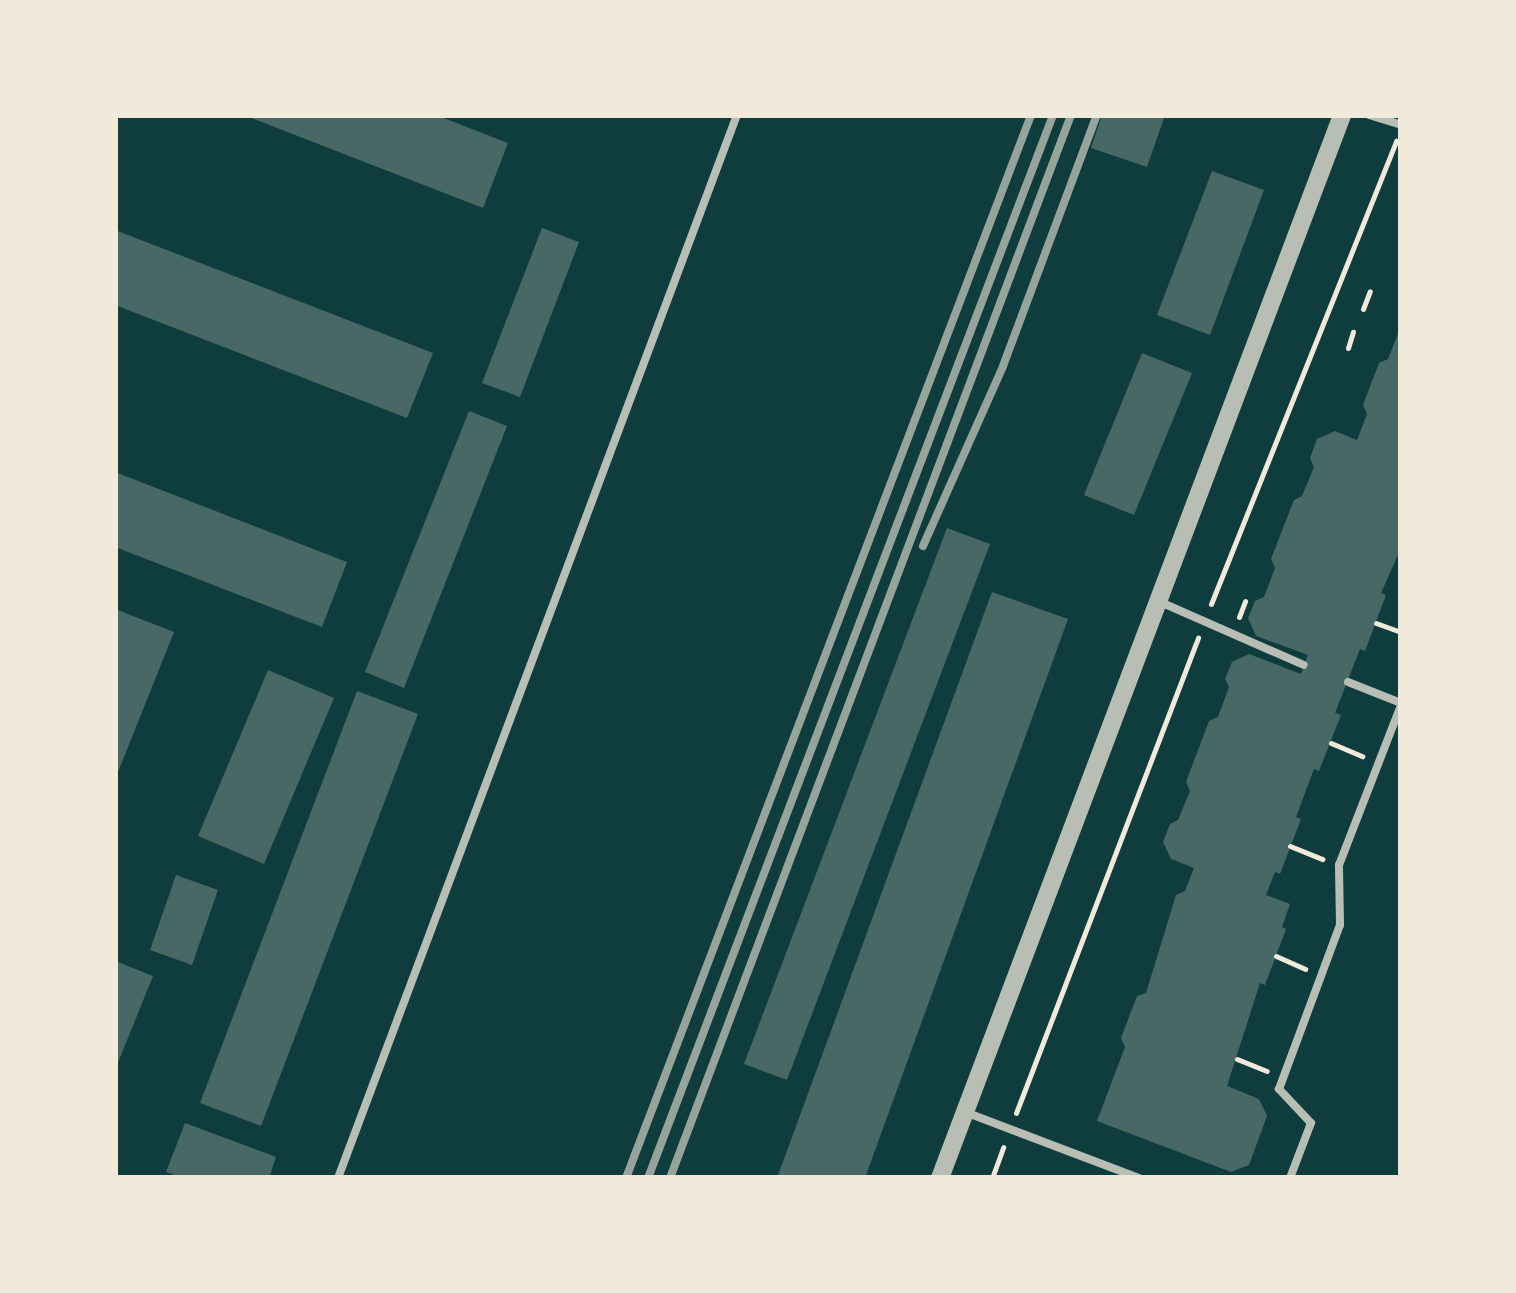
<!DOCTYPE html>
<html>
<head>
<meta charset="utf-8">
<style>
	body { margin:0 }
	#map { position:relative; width:1516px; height:1293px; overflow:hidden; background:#0f3d3e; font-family:"Golos Text",sans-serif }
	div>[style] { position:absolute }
	.building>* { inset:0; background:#486865 }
	.path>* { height:5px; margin:-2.5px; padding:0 2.5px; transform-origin:2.5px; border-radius:2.5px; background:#f1e9da }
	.service>* { height:8px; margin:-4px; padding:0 4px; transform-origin:4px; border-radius:4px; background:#b8beb3 }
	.tertiary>* { height:18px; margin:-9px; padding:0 9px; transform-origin:9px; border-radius:9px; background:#b8beb3 }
	.rail>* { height:8px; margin:-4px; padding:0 4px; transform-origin:4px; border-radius:4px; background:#97a49c }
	span { translate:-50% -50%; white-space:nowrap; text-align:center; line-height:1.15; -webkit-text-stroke:10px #f1e9da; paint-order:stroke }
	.frame { position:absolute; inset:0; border:118px solid #f1e9da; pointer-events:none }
</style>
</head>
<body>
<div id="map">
	<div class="building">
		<div style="clip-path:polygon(244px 115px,436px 115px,508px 143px,483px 208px)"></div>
		<div style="clip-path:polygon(1102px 115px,1165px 115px,1147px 167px,1091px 148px)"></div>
		<div style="clip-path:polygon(1212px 171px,1264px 190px,1210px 335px,1157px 315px)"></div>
		<div style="clip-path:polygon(542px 228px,579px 242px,520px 397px,482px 383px)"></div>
		<div style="clip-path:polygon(115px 230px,433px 353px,407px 418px,115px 305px)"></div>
		<div style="clip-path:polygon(1401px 326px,1401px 548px,1381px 593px,1386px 595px,1365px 651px,1360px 649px,1335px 713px,1341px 715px,1319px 771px,1314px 769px,1296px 817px,1301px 819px,1280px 874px,1275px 872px,1266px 895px,1290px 904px,1282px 927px,1286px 929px,1265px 985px,1260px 983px,1227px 1086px,1259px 1099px,1267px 1116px,1249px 1165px,1231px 1172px,1097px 1121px,1125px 1047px,1121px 1038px,1137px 996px,1146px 993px,1176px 895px,1185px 891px,1194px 868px,1171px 859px,1163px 842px,1170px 824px,1178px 820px,1190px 791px,1186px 782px,1209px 721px,1218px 717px,1229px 687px,1225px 679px,1232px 662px,1249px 654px,1301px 674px,1308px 655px,1256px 636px,1248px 618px,1255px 601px,1264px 597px,1275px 568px,1271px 559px,1294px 500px,1302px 496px,1314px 467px,1310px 458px,1317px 439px,1335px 431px,1357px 440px,1367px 414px,1363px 405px,1379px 363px,1388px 359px)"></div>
		<div style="clip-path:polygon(1142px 353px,1192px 373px,1134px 515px,1084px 495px)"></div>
		<div style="clip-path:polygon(469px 411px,507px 426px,404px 688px,365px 672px)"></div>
		<div style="clip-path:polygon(115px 472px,347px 562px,322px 627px,115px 547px)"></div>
		<div style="clip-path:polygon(947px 528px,990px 544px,787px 1080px,744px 1064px)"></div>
		<div style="clip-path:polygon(992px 592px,1068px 619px,865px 1178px,777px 1178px)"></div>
		<div style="clip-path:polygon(115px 609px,174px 632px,118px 772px,115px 771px)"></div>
		<div style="clip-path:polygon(268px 670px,334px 698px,264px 864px,198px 836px)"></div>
		<div style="clip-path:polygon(357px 691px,418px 714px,261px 1126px,200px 1103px)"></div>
		<div style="clip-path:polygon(176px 875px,218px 890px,192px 965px,150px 950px)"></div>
		<div style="clip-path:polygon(115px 961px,153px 976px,115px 1070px)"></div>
		<div style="clip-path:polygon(185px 1123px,276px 1157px,269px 1178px,182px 1178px,166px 1172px)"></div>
	</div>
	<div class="path">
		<div style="left:1363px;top:309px;width:19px;rotate:-69deg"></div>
		<div style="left:1348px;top:348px;width:17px;rotate:-73deg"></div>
		<div style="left:1211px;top:604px;width:499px;rotate:-68.2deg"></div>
		<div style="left:1239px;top:617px;width:17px;rotate:-69deg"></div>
		<div style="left:1376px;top:623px;width:27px;rotate:20deg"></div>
		<div style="left:1331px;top:743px;width:34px;rotate:23deg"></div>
		<div style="left:1290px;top:846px;width:35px;rotate:22deg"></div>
		<div style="left:1276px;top:956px;width:32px;rotate:24deg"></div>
		<div style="left:1237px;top:1059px;width:32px;rotate:22deg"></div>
		<div style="left:1016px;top:1113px;width:509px;rotate:-69.04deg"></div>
		<div style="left:992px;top:1178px;width:33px;rotate:-70deg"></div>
	</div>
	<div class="service">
		<div style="left:1369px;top:115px;width:34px;rotate:17deg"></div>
		<div style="left:1158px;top:601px;width:159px;rotate:23.7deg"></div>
		<div style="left:1348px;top:682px;width:57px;rotate:21.6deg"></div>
		<div style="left:965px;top:1112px;width:186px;rotate:20.8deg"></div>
		<div style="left:338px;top:1178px;width:1135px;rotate:-69.43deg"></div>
		<div style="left:1290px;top:1178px;width:59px;rotate:-69.1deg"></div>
		<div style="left:1311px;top:1123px;width:47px;rotate:-133.3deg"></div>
		<div style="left:1279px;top:1089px;width:175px;rotate:-69.6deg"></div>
		<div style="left:1340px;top:925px;width:60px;rotate:-91deg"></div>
		<div style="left:1339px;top:865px;width:172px;rotate:-68.8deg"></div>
	</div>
	<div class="tertiary">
		<div style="left:940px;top:1178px;width:1136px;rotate:-69.28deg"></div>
	</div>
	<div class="rail">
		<div style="left:923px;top:546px;width:197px;rotate:-66deg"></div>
		<div style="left:1003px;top:366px;width:268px;rotate:-69.5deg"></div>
		<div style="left:626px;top:1178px;width:1138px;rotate:-69.14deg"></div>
		<div style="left:648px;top:1178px;width:1138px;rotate:-69.14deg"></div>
		<div style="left:670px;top:1178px;width:1136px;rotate:-69.33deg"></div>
	</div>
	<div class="frame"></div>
</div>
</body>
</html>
